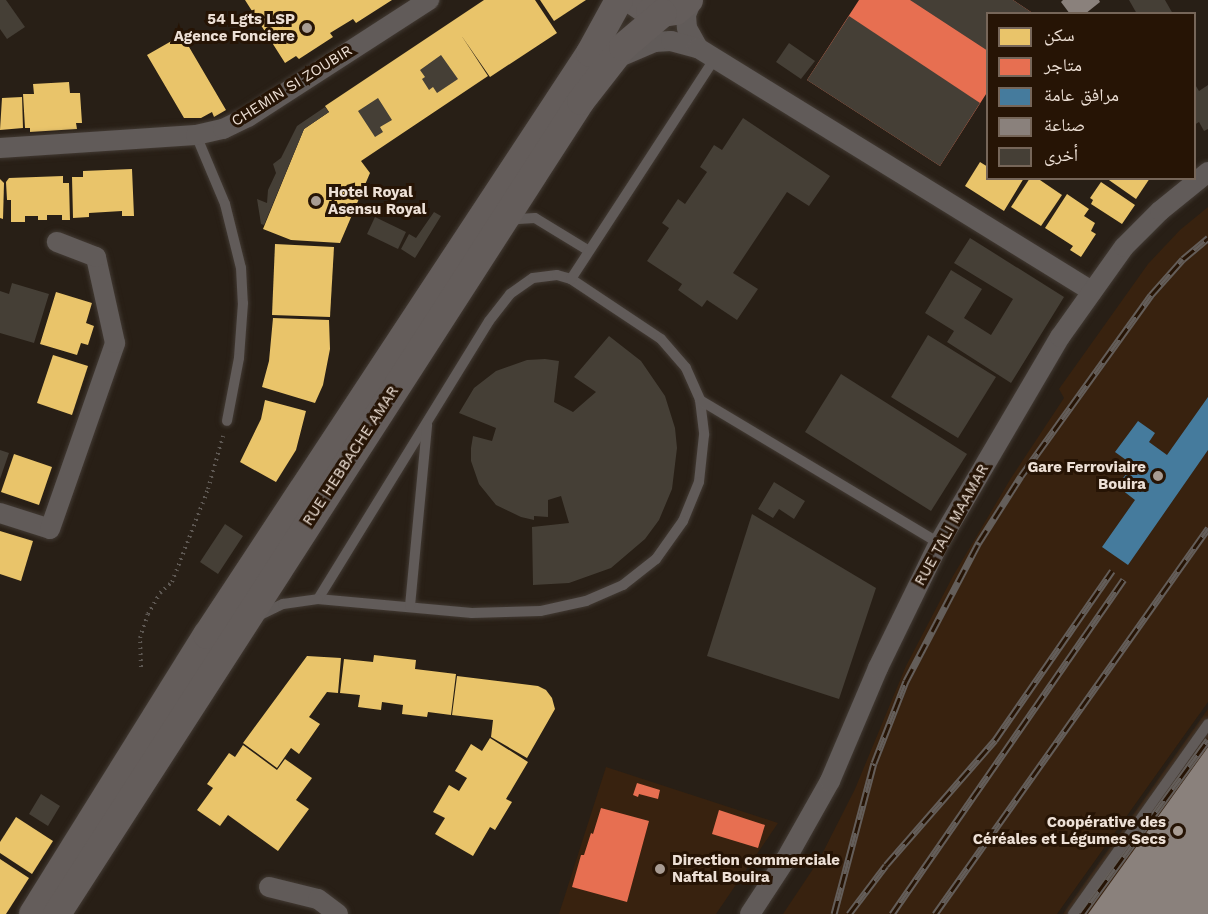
<!DOCTYPE html>
<html>
<head>
<meta charset="utf-8">
<style>
	body { margin:0 }
	#map { position:relative; width:1208px; height:914px; overflow:hidden; background:#281f16; font-family:"Work Sans","Noto Naskh Arabic",sans-serif }
	div>[style] { position:absolute }
	.built>* { inset:0; background:#38220f }
	.homes>* { inset:0; background:#e9c46a }
	.shops>* { inset:0; background:#e76f51 }
	.public>* { inset:0; background:#457b9d }
	.industry>* { inset:0; background:#8a817c }
	.building>* { inset:0; background:#453f36 }
	.path>* { height:4px; margin-top:-2px; transform-origin:0; background:repeating-linear-gradient(90deg,#5e5853 0 1.5px,transparent 0 6px) }
	.roads { filter:drop-shadow(0 0 2px #423a33) drop-shadow(0 0 2px #423a33) }
	.lane>* { height:10px; margin:-5px; padding:0 5px; transform-origin:5px; border-radius:5px; background:#615b59 }
	.street>* { height:20px; margin:-10px; padding:0 10px; transform-origin:10px; border-radius:10px; background:#615b59 }
	.secondary>* { height:28px; margin:-14px; padding:0 14px; transform-origin:14px; border-radius:14px; background:#645d5b }
	.rail>* { height:7px; margin-top:-3.5px; transform-origin:0; background:repeating-linear-gradient(90deg,#261405 0 14px,#645e5a 0 28px); box-sizing:border-box; border-block:2px solid #645e5a }
	.dots>* { width:16px; height:16px; translate:-50% -50%; box-sizing:border-box; border:3px solid #261405; border-radius:50% }
	span { translate:-50% -50%; white-space:nowrap; text-align:center; line-height:1.15; -webkit-text-stroke:6px #261405; paint-order:stroke }
	.poi-label { font-size:15px; color:#ede0d6; font-weight:700 }
	.right { translate:-100% -50%; text-align:right }
	.left { translate:0 -50%; text-align:left }
	.street-label { font-size:15px; color:#ede0d6 }
	.legend { position:absolute; left:986px; top:12px; width:210px; height:168px; box-sizing:border-box; background:#261405; border:2px solid #766659; margin:0; padding:8px 10px; list-style:none; font-size:18px; color:#ede0d6 }
	.legend li { display:flex; align-items:center; gap:12px; height:30px }
	.legend b { width:30px; border:2px solid #766659 }
</style>
</head>
<body>
<div id="map">
	<div class="built">
		<div style="clip-path:polygon(1208px 207px,1208px 702px,1057px 914px,783px 914px,819px 860px,855px 789px,906px 666px,953px 576px,1011px 478px,1064px 398px,1059px 389px,1148px 264px,1180px 230px)"></div>
		<div style="clip-path:polygon(1208px 709px,1208px 914px,1063px 914px)"></div>
		<div style="clip-path:polygon(606px 767px,778px 823px,716px 914px,559px 914px)"></div>
	</div>
	<div class="homes">
		<div style="clip-path:polygon(245px 0,392px 0,356px 23px,353px 19px,330px 33px,333px 37px,299px 59px,296px 56px,285px 63px)"></div>
		<div style="clip-path:polygon(484px 0,535px 0,557px 33px,490px 77px,461px 35px,488px 76px,361px 161px,370px 173px,340px 243px,291px 240px,263px 229px,304px 129px,329px 112px,325px 106px)"></div>
		<div style="clip-path:polygon(540px 0,586px 0,554px 21px)"></div>
		<div style="clip-path:polygon(182px 35px,226px 110px,214px 117px,212px 112px,201px 118px,184px 118px,147px 55px)"></div>
		<div style="clip-path:polygon(69px 82px,70px 93px,80px 93px,82px 123px,76px 123px,77px 129px,30px 132px,30px 128px,25px 128px,23px 94px,34px 94px,33px 84px)"></div>
		<div style="clip-path:polygon(22px 97px,23px 128px,0 130px,2px 98px)"></div>
		<div style="clip-path:polygon(980px 162px,988px 167px,988px 178px,1024px 178px,1004px 211px,965px 186px)"></div>
		<div style="clip-path:polygon(132px 169px,134px 216px,122px 216px,122px 211px,89px 213px,89px 217px,73px 218px,72px 177px,83px 177px,83px 171px)"></div>
		<div style="clip-path:polygon(63px 176px,63px 183px,69px 183px,70px 220px,62px 220px,62px 215px,47px 215px,47px 220px,38px 220px,38px 216px,25px 216px,25px 222px,11px 222px,11px 200px,7px 200px,6px 182px,9px 178px)"></div>
		<div style="clip-path:polygon(1030px 178px,1037px 178px,1062px 195px,1041px 226px,1011px 207px)"></div>
		<div style="clip-path:polygon(1106px 178px,1150px 178px,1136px 199px)"></div>
		<div style="clip-path:polygon(0 179px,4px 183px,3px 219px,0 218px)"></div>
		<div style="clip-path:polygon(1101px 182px,1135px 205px,1122px 224px,1091px 204px,1093px 200px,1090px 198px)"></div>
		<div style="clip-path:polygon(1067px 194px,1089px 209px,1084px 216px,1095px 223px,1091px 231px,1096px 234px,1081px 257px,1070px 250px,1073px 246px,1045px 228px)"></div>
		<div style="clip-path:polygon(275px 244px,334px 247px,330px 317px,272px 315px)"></div>
		<div style="clip-path:polygon(56px 292px,92px 303px,86px 323px,94px 326px,88px 345px,81px 343px,77px 355px,40px 344px)"></div>
		<div style="clip-path:polygon(273px 318px,329px 320px,330px 349px,323px 385px,315px 403px,262px 387px,269px 361px)"></div>
		<div style="clip-path:polygon(53px 355px,88px 366px,72px 415px,37px 403px)"></div>
		<div style="clip-path:polygon(265px 400px,306px 411px,296px 450px,276px 482px,240px 462px,261px 419px)"></div>
		<div style="clip-path:polygon(14px 454px,52px 467px,39px 505px,1px 492px)"></div>
		<div style="clip-path:polygon(0 531px,33px 541px,21px 581px,0 574px)"></div>
		<div style="clip-path:polygon(374px 655px,416px 660px,415px 669px,456px 674px,451px 715px,428px 712px,427px 717px,402px 714px,403px 705px,382px 702px,381px 710px,358px 707px,360px 695px,340px 693px,344px 659px,373px 662px)"></div>
		<div style="clip-path:polygon(307px 656px,341px 658px,338px 693px,327px 692px,309px 717px,320px 724px,299px 754px,291px 748px,277px 768px,243px 743px)"></div>
		<div style="clip-path:polygon(457px 676px,538px 686px,546px 690px,552px 698px,555px 709px,527px 758px,491px 737px,493px 720px,452px 715px)"></div>
		<div style="clip-path:polygon(490px 738px,528px 762px,506px 799px,512px 802px,495px 830px,490px 827px,473px 856px,435px 834px,445px 818px,433px 812px,449px 785px,459px 791px,467px 778px,455px 771px,471px 744px,482px 751px)"></div>
		<div style="clip-path:polygon(243px 745px,277px 770px,285px 759px,312px 778px,296px 800px,309px 809px,278px 851px,228px 815px,220px 826px,197px 810px,213px 788px,207px 784px,229px 753px,235px 757px)"></div>
		<div style="clip-path:polygon(16px 817px,53px 841px,32px 874px,0 853px,0 842px)"></div>
		<div style="clip-path:polygon(0 859px,29px 878px,6px 914px,0 914px)"></div>
	</div>
	<div class="shops">
		<div style="clip-path:polygon(859px 0,1013px 0,1034px 14px,988px 14px,988px 91px,940px 166px,807px 80px)"></div>
		<div style="clip-path:polygon(637px 783px,660px 790px,658px 799px,639px 794px,638px 797px,633px 795px)"></div>
		<div style="clip-path:polygon(601px 808px,649px 821px,627px 902px,572px 887px,581px 855px,584px 855px,591px 833px,593px 834px)"></div>
		<div style="clip-path:polygon(719px 810px,765px 825px,758px 848px,712px 834px)"></div>
	</div>
	<div class="public">
		<div style="clip-path:polygon(1208px 397px,1208px 450px,1128px 565px,1102px 547px,1135px 500px,1117px 486px,1133px 465px,1115px 452px,1138px 421px,1155px 433px,1149px 442px,1167px 455px)"></div>
	</div>
	<div class="industry">
		<div style="clip-path:polygon(1063px 0,1099px 0,1100px 2px,1085px 14px,1070px 14px,1061px 2px)"></div>
		<div style="clip-path:polygon(1208px 747px,1208px 914px,1088px 914px)"></div>
	</div>
	<div class="building">
		<div style="clip-path:polygon(0 0,6px 0,25px 27px,7px 39px,0 29px)"></div>
		<div style="clip-path:polygon(910px 0,1013px 0,1034px 14px,988px 14px,988px 51px)"></div>
		<div style="clip-path:polygon(1129px 0,1165px 0,1173px 14px,1137px 14px)"></div>
		<div style="clip-path:polygon(849px 16px,980px 103px,940px 166px,807px 80px)"></div>
		<div style="clip-path:polygon(789px 43px,815px 61px,801px 79px,776px 62px)"></div>
		<div style="clip-path:polygon(441px 55px,458px 79px,437px 93px,433px 87px,429px 90px,422px 79px,425px 77px,420px 70px)"></div>
		<div style="clip-path:polygon(1194px 83px,1199px 91px,1208px 85px,1208px 129px,1204px 131px,1199px 122px,1194px 125px)"></div>
		<div style="clip-path:polygon(378px 98px,392px 120px,380px 127px,383px 132px,375px 137px,358px 111px)"></div>
		<div style="clip-path:polygon(325px 107px,329px 112px,304px 129px,264px 225px,261px 224px,257px 199px,267px 203px,268px 190px,276px 173px,273px 164px,281px 158px,297px 126px)"></div>
		<div style="clip-path:polygon(743px 118px,830px 176px,809px 206px,787px 192px,733px 273px,758px 289px,737px 320px,707px 300px,702px 307px,678px 290px,682px 284px,647px 261px,669px 228px,662px 223px,678px 199px,685px 204px,707px 172px,700px 167px,714px 145px,722px 150px)"></div>
		<div style="clip-path:polygon(434px 212px,441px 216px,415px 258px,401px 249px,409px 234px,416px 238px)"></div>
		<div style="clip-path:polygon(375px 217px,406px 232px,398px 249px,367px 234px)"></div>
		<div style="clip-path:polygon(970px 238px,1064px 297px,1011px 383px,947px 342px,954px 331px,925px 313px,951px 270px,982px 289px,964px 318px,991px 335px,1013px 299px,954px 263px)"></div>
		<div style="clip-path:polygon(12px 283px,49px 294px,34px 343px,0 333px,0 291px,9px 294px)"></div>
		<div style="clip-path:polygon(928px 335px,996px 377px,958px 438px,891px 397px)"></div>
		<div style="clip-path:polygon(609px 336px,641px 361px,665px 396px,675px 428px,677px 448px,672px 489px,659px 520px,645px 539px,611px 568px,569px 583px,533px 585px,532px 527px,569px 523px,561px 496px,548px 500px,548px 517px,534px 516px,534px 520px,521px 517px,496px 505px,479px 484px,471px 461px,471px 448px,473px 436px,492px 441px,496px 428px,459px 413px,474px 388px,496px 371px,527px 360px,545px 359px,559px 361px,554px 402px,573px 412px,596px 392px,574px 377px)"></div>
		<div style="clip-path:polygon(841px 374px,967px 454px,931px 511px,805px 432px)"></div>
		<div style="clip-path:polygon(0 450px,9px 453px,0 479px)"></div>
		<div style="clip-path:polygon(774px 482px,805px 501px,794px 519px,779px 509px,773px 518px,758px 509px)"></div>
		<div style="clip-path:polygon(752px 514px,876px 588px,839px 699px,707px 656px)"></div>
		<div style="clip-path:polygon(225px 524px,243px 536px,218px 574px,200px 562px)"></div>
		<div style="clip-path:polygon(41px 794px,60px 806px,48px 826px,29px 814px)"></div>
	</div>
	<div class="path">
		<div style="left:141px;top:667px;width:29px;rotate:-92deg"></div>
		<div style="left:140px;top:638px;width:25px;rotate:-72deg"></div>
		<div style="left:148px;top:614px;width:24px;rotate:-60deg"></div>
		<div style="left:160px;top:593px;width:16px;rotate:-43deg"></div>
		<div style="left:172px;top:582px;width:100px;rotate:-68.8deg"></div>
		<div style="left:208px;top:489px;width:55px;rotate:-74.2deg"></div>
	</div>
	<div class="roads">
		<div class="lane">
			<div style="left:196px;top:135px;width:75px;rotate:67.2deg"></div>
			<div style="left:225px;top:204px;width:66px;rotate:76deg"></div>
			<div style="left:241px;top:268px;width:35px;rotate:87deg"></div>
			<div style="left:243px;top:303px;width:55px;rotate:94.2deg"></div>
			<div style="left:239px;top:358px;width:64px;rotate:100.8deg"></div>
			<div style="left:509px;top:223px;width:10px;rotate:-24deg"></div>
			<div style="left:518px;top:219px;width:17px;rotate:-3deg"></div>
			<div style="left:535px;top:218px;width:63px;rotate:31.4deg"></div>
			<div style="left:571px;top:279px;width:108px;rotate:33.7deg"></div>
			<div style="left:661px;top:339px;width:38px;rotate:49deg"></div>
			<div style="left:686px;top:368px;width:35px;rotate:66deg"></div>
			<div style="left:700px;top:400px;width:35px;rotate:83deg"></div>
			<div style="left:704px;top:435px;width:47px;rotate:96.1deg"></div>
			<div style="left:699px;top:482px;width:42px;rotate:112.3deg"></div>
			<div style="left:683px;top:521px;width:47px;rotate:125.4deg"></div>
			<div style="left:656px;top:559px;width:42px;rotate:141.8deg"></div>
			<div style="left:623px;top:585px;width:40px;rotate:156.6deg"></div>
			<div style="left:586px;top:601px;width:47px;rotate:167.7deg"></div>
			<div style="left:540px;top:611px;width:68px;rotate:178.3deg"></div>
			<div style="left:472px;top:613px;width:155px;rotate:-174.8deg"></div>
			<div style="left:318px;top:599px;width:326px;rotate:-58.4deg"></div>
			<div style="left:489px;top:321px;width:34px;rotate:-52deg"></div>
			<div style="left:510px;top:294px;width:28px;rotate:-35deg"></div>
			<div style="left:533px;top:278px;width:24px;rotate:-7deg"></div>
			<div style="left:557px;top:275px;width:15px;rotate:16deg"></div>
			<div style="left:571px;top:279px;width:264px;rotate:-56.9deg"></div>
			<div style="left:700px;top:400px;width:279px;rotate:30.9deg"></div>
			<div style="left:410px;top:606px;width:182px;rotate:-84.6deg"></div>
			<div style="left:258px;top:616px;width:28px;rotate:-26deg"></div>
			<div style="left:283px;top:604px;width:35px;rotate:-8deg"></div>
			<div style="left:1073px;top:914px;width:233px;rotate:-54.6deg"></div>
		</div>
		<div class="street">
			<div style="left:692px;top:0;width:16px;rotate:112deg"></div>
			<div style="left:686px;top:15px;width:13px;rotate:86deg"></div>
			<div style="left:687px;top:28px;width:23px;rotate:61deg"></div>
			<div style="left:624px;top:55px;width:33px;rotate:-23deg"></div>
			<div style="left:654px;top:42px;width:17px;rotate:-3deg"></div>
			<div style="left:671px;top:41px;width:28px;rotate:15deg"></div>
			<div style="left:698px;top:48px;width:463px;rotate:31.7deg"></div>
			<div style="left:0;top:148px;width:196px;rotate:-3.8deg"></div>
			<div style="left:196px;top:135px;width:28px;rotate:-13deg"></div>
			<div style="left:223px;top:129px;width:28px;rotate:-26deg"></div>
			<div style="left:248px;top:117px;width:216px;rotate:-32.9deg"></div>
			<div style="left:0;top:513px;width:52px;rotate:17.7deg"></div>
			<div style="left:50px;top:529px;width:197px;rotate:-70.7deg"></div>
			<div style="left:115px;top:343px;width:88px;rotate:-102.5deg"></div>
			<div style="left:96px;top:257px;width:42px;rotate:-159deg"></div>
			<div style="left:269px;top:887px;width:50px;rotate:13.8deg"></div>
			<div style="left:318px;top:899px;width:25px;rotate:37deg"></div>
			<div style="left:750px;top:914px;width:66px;rotate:-56.8deg"></div>
			<div style="left:786px;top:859px;width:90px;rotate:-60.6deg"></div>
			<div style="left:830px;top:781px;width:123px;rotate:-67deg"></div>
			<div style="left:878px;top:668px;width:139px;rotate:-64deg"></div>
			<div style="left:939px;top:543px;width:239px;rotate:-59.6deg"></div>
			<div style="left:1060px;top:337px;width:110px;rotate:-54.6deg"></div>
			<div style="left:1124px;top:247px;width:51px;rotate:-45deg"></div>
			<div style="left:1160px;top:211px;width:62px;rotate:-39.1deg"></div>
		</div>
		<div class="secondary">
			<div style="left:632px;top:0;width:22px;rotate:34deg"></div>
			<div style="left:650px;top:12px;width:13px;rotate:4deg"></div>
			<div style="left:663px;top:13px;width:13px;rotate:-9deg"></div>
			<div style="left:676px;top:11px;width:17px;rotate:-40deg"></div>
			<div style="left:33px;top:914px;width:329px;rotate:-58.1deg"></div>
			<div style="left:207px;top:635px;width:697px;rotate:-56.65deg"></div>
			<div style="left:590px;top:53px;width:60px;rotate:-61.3deg"></div>
			<div style="left:57px;top:914px;width:967px;rotate:-57.2deg"></div>
			<div style="left:581px;top:101px;width:68px;rotate:-52.1deg"></div>
			<div style="left:623px;top:47px;width:52px;rotate:-40.4deg"></div>
		</div>
	</div>
	<div class="rail">
		<div style="left:834px;top:914px;width:156px;rotate:-75.2deg"></div>
		<div style="left:874px;top:763px;width:88px;rotate:-68.7deg"></div>
		<div style="left:906px;top:681px;width:157px;rotate:-62.3deg"></div>
		<div style="left:979px;top:542px;width:78px;rotate:-57.5deg"></div>
		<div style="left:1021px;top:476px;width:223px;rotate:-54.3deg"></div>
		<div style="left:1151px;top:295px;width:48px;rotate:-48.4deg"></div>
		<div style="left:1183px;top:259px;width:33px;rotate:-40deg"></div>
		<div style="left:849px;top:914px;width:61px;rotate:-52.9deg"></div>
		<div style="left:886px;top:865px;width:166px;rotate:-48.9deg"></div>
		<div style="left:995px;top:740px;width:206px;rotate:-55.3deg"></div>
		<div style="left:892px;top:914px;width:407px;rotate:-55.3deg"></div>
		<div style="left:935px;top:914px;width:473px;rotate:-54.7deg"></div>
		<div style="left:1082px;top:914px;width:215px;rotate:-54.1deg"></div>
	</div>
	<div class="dots">
		<div style="left:307px;top:28px;background:#a89c93"></div>
		<div style="left:316px;top:201px;background:#a89c93"></div>
		<div style="left:1158px;top:476px;background:#a89c93"></div>
		<div style="left:1178px;top:831px;background:#a89c93"></div>
		<div style="left:660px;top:869px;background:#a89c93"></div>
	</div>
	<div class="poi-label">
		<span class="right" style="left:295px;top:28px">54 Lgts LSP<br>Agence Fonciere</span>
		<span class="left" style="left:328px;top:201px">Hotel Royal<br>Asensu Royal</span>
		<span class="right" style="left:1146px;top:476px">Gare Ferroviaire<br>Bouira</span>
		<span class="right" style="left:1166px;top:831px">Coopérative des<br>Céréales et Légumes Secs</span>
		<span class="left" style="left:672px;top:869px">Direction commerciale<br>Naftal Bouira</span>
	</div>
	<div class="street-label">
		<span style="left:292px;top:86px;rotate:-32deg">CHEMIN SI ZOUBIR</span>
		<span style="left:351px;top:456px;rotate:-57deg">RUE HEBBACHE AMAR</span>
		<span style="left:952px;top:525px;rotate:-61deg">RUE TALI MAAMAR</span>
	</div>
	<ul class="legend">
	<li><b style="height:16px;background:#e9c46a"></b>سكن</li>
	<li><b style="height:16px;background:#e76f51"></b>متاجر</li>
	<li><b style="height:16px;background:#457b9d"></b>مرافق عامة</li>
	<li><b style="height:16px;background:#8a817c"></b>صناعة</li>
	<li><b style="height:16px;background:#453f36"></b>أخرى</li>
	</ul>
</div>
</body>
</html>
